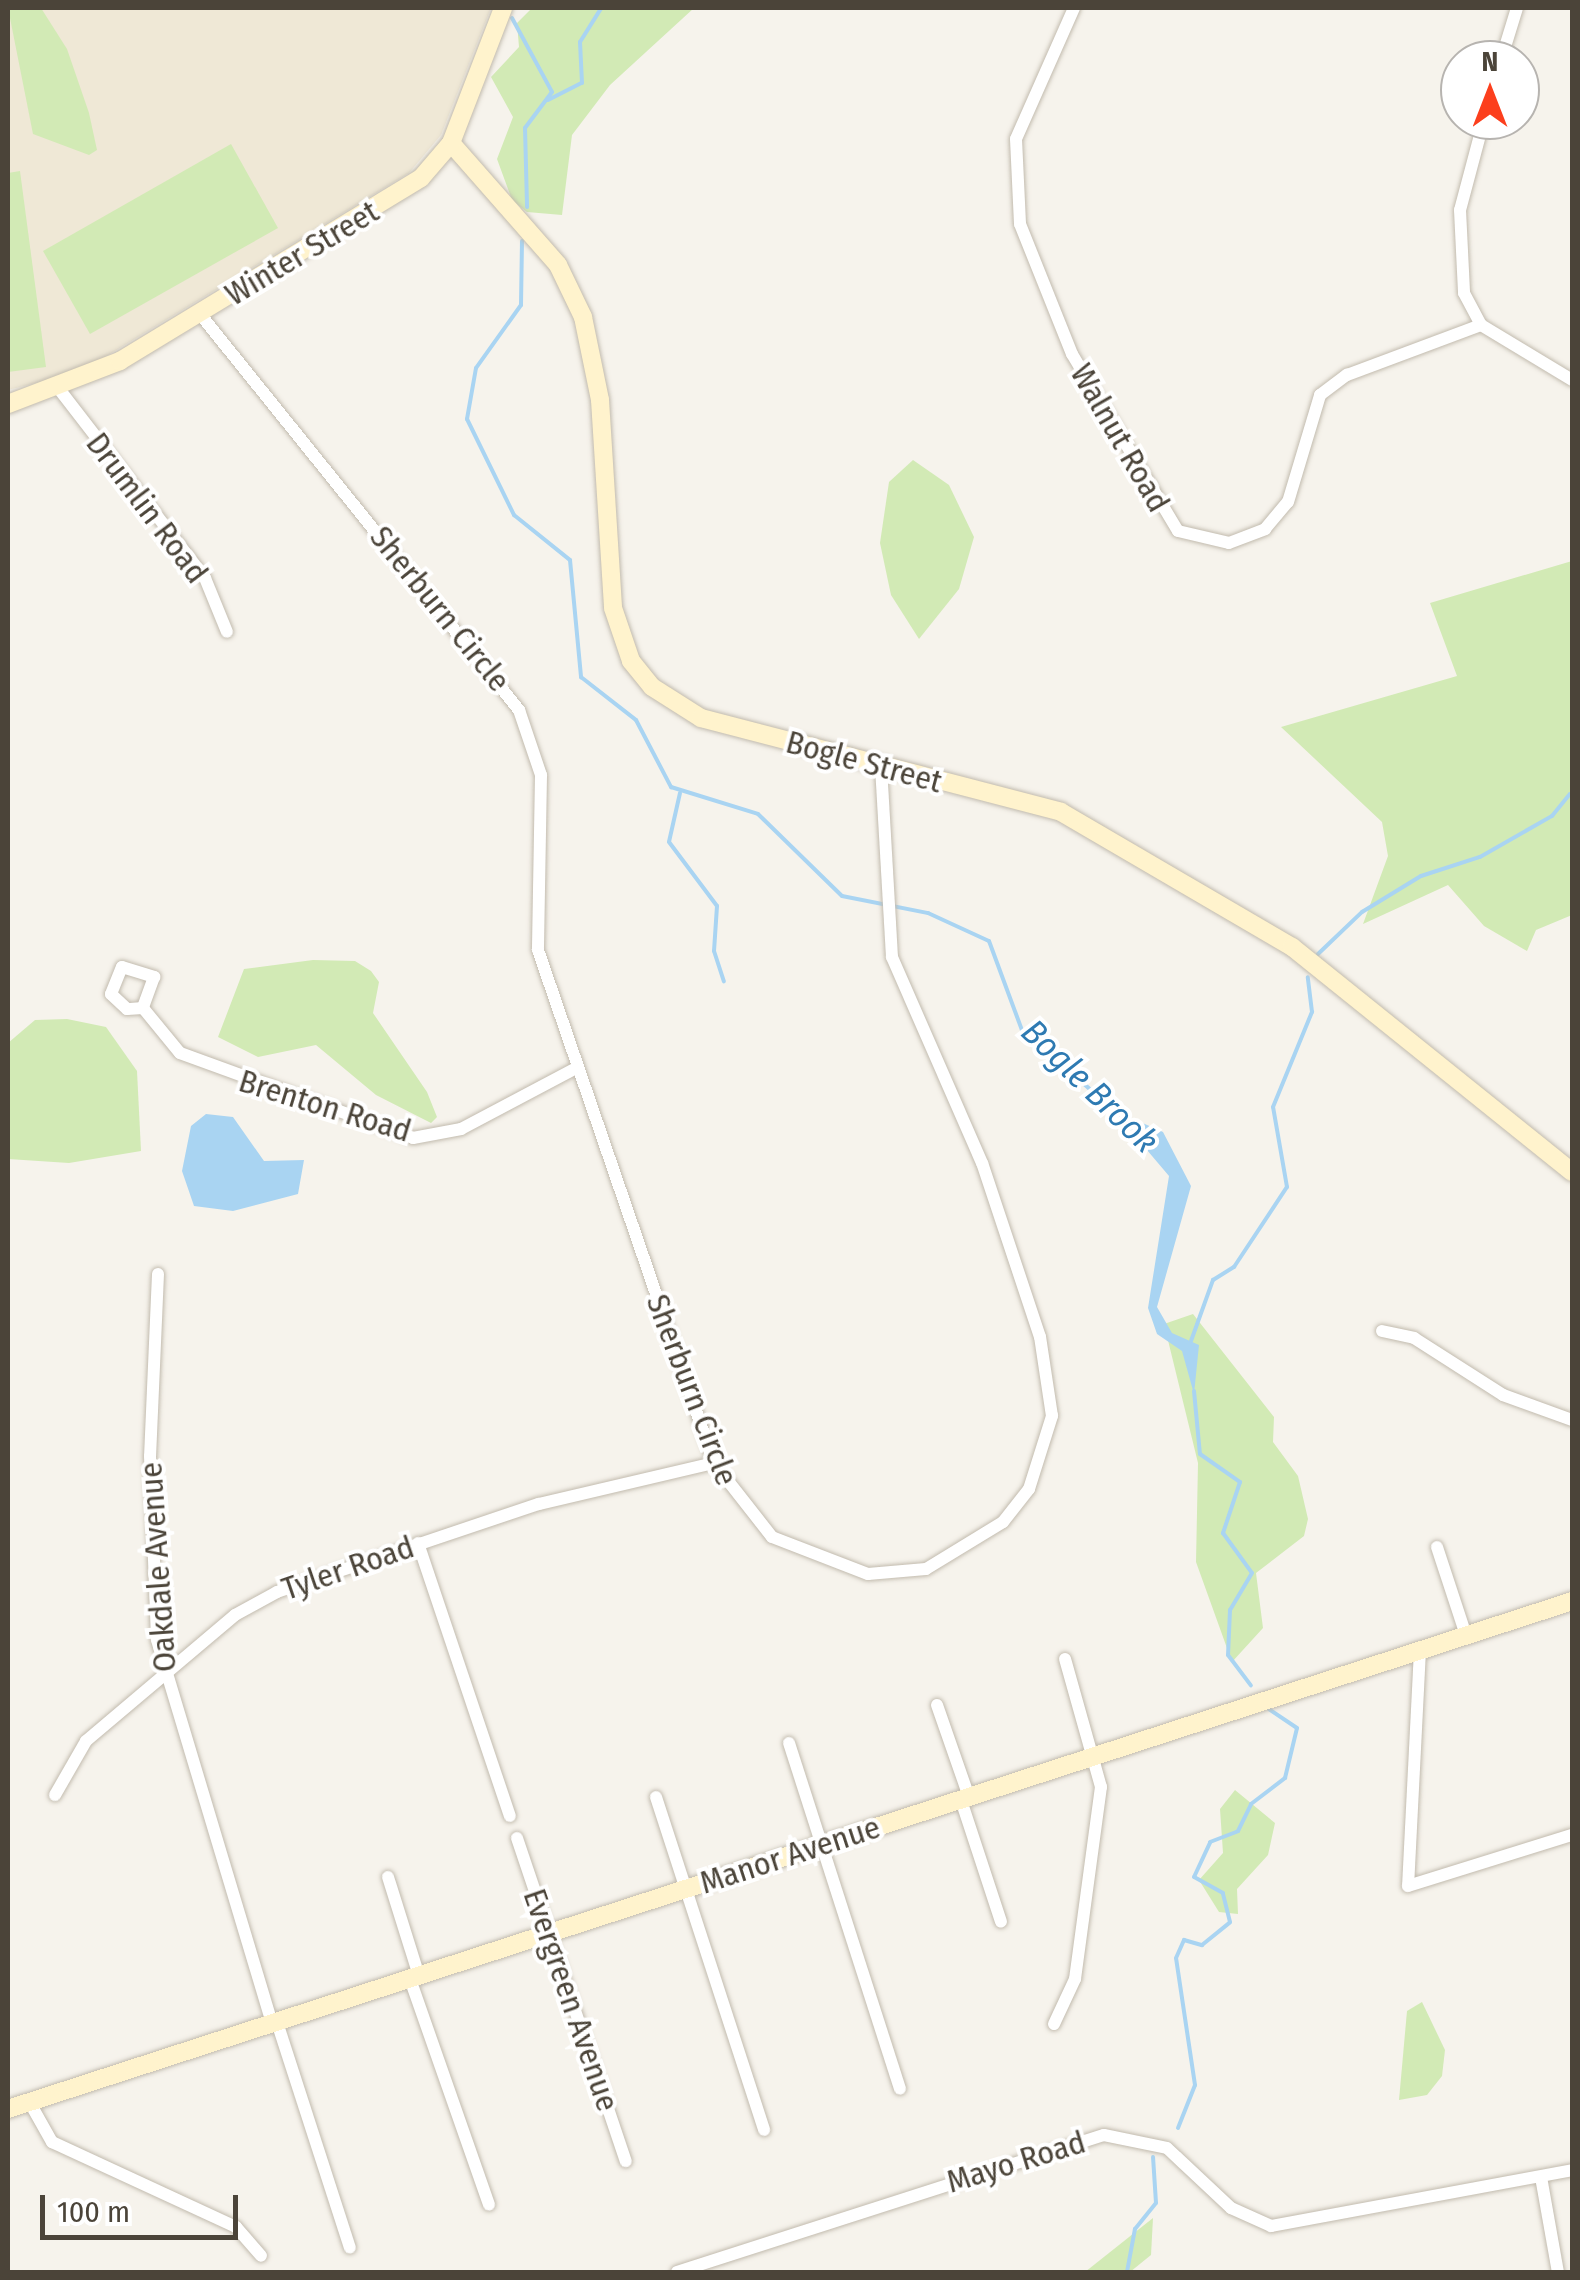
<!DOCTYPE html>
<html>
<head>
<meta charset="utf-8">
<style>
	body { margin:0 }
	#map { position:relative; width:1580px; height:2280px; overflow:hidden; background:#f6f3ec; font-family:"Fira Sans Condensed",sans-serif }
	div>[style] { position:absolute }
	.education>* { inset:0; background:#efe8d6 }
	.green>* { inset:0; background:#d2eab5 }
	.water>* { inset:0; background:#a9d4f2 }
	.stream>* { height:4px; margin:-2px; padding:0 2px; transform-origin:2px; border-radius:2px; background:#a9d4f2 }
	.roads { filter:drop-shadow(0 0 2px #c2bbae) drop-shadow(0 0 2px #c2bbae) }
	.street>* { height:12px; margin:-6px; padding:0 6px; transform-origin:6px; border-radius:6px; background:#fff }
	.secondary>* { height:18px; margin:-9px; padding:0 9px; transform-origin:9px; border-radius:9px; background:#fff3cd }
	span { translate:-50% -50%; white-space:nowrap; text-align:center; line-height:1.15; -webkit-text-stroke:8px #fff; paint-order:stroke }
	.street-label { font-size:32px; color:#4b4439 }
	.water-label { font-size:35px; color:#2e7ab2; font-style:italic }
	.frame { position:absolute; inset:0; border:10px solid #4b4439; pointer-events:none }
	.north { position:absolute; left:1440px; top:40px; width:100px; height:100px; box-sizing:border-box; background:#fff; border:2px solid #b7b4b0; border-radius:50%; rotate:0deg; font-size:28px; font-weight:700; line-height:40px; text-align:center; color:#4b4439 }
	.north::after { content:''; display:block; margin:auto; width:35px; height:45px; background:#fc3f1d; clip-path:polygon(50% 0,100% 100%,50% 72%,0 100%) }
	.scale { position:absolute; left:40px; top:2195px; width:198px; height:45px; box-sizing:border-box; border:5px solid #4b4439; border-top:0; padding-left:12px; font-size:30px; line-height:35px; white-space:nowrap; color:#4b4439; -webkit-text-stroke:8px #fff; paint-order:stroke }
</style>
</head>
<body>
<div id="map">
	<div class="education">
		<div style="clip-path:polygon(8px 8px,491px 8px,441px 135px,409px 173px,80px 372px,8px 390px)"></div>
	</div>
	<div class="green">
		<div style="clip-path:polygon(8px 8px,41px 8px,67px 49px,89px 113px,97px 150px,89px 155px,33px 134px)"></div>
		<div style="clip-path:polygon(532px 8px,694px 8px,610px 85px,572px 135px,562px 215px,527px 212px,512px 200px,497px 159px,513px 117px,491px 77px,519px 47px,517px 23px)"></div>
		<div style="clip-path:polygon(231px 144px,278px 228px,90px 334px,43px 251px)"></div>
		<div style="clip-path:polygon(20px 171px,46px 367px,8px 372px,8px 173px)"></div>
		<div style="clip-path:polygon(913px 460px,949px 485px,974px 537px,959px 589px,919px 639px,891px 595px,880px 543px,889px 482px)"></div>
		<div style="clip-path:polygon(1572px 561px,1572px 915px,1536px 930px,1527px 951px,1484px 926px,1448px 885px,1363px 924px,1388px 856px,1382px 822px,1281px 727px,1457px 676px,1430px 603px)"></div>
		<div style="clip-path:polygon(313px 960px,355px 961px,371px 971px,379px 982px,373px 1013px,427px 1092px,437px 1117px,431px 1123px,376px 1095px,316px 1045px,258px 1057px,218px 1037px,244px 969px)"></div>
		<div style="clip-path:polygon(67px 1019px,106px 1027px,137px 1071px,141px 1151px,69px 1163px,8px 1159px,8px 1043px,35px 1020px)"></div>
		<div style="clip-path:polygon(1193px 1314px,1274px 1417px,1273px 1442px,1298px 1476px,1308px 1519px,1304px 1536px,1256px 1573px,1263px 1628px,1232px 1662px,1196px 1562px,1198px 1463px,1164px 1324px)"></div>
		<div style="clip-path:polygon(1235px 1790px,1275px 1823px,1268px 1855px,1237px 1889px,1238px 1914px,1219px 1912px,1199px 1880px,1223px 1853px,1220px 1809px)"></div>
		<div style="clip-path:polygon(1422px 2002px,1445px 2050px,1442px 2076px,1427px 2095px,1399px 2100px,1407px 2011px)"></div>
		<div style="clip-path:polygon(1153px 2218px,1151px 2255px,1130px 2272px,1085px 2272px)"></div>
	</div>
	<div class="water">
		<div style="clip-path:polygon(1113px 1110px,1163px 1132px,1191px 1186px,1157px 1307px,1172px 1333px,1199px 1345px,1194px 1394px,1182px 1351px,1157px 1334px,1148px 1308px,1169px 1176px)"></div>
		<div style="clip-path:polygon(206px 1114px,233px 1117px,264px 1161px,304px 1160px,298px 1194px,233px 1211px,194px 1206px,182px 1171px,191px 1126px)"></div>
	</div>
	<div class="stream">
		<div style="left:512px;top:18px;width:84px;rotate:61.6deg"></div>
		<div style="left:552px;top:92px;width:45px;rotate:126.9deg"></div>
		<div style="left:525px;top:128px;width:79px;rotate:88.5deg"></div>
		<div style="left:548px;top:100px;width:38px;rotate:-27deg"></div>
		<div style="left:582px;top:83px;width:41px;rotate:-92.8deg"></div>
		<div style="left:580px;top:42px;width:40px;rotate:-58deg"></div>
		<div style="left:522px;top:241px;width:64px;rotate:90.9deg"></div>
		<div style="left:521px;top:305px;width:77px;rotate:125.5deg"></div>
		<div style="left:476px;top:368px;width:52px;rotate:100deg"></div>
		<div style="left:467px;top:419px;width:107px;rotate:63.9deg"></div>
		<div style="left:514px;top:515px;width:72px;rotate:38.8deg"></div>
		<div style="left:570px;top:560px;width:118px;rotate:84.6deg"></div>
		<div style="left:581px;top:677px;width:70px;rotate:38deg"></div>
		<div style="left:636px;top:720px;width:76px;rotate:62.4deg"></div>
		<div style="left:671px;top:787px;width:91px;rotate:17.2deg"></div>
		<div style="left:758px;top:814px;width:117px;rotate:44.3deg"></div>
		<div style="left:842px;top:896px;width:88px;rotate:11.2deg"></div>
		<div style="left:928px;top:913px;width:67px;rotate:24.7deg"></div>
		<div style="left:989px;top:941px;width:95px;rotate:69.7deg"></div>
		<div style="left:1022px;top:1030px;width:123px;rotate:41.1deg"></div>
		<div style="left:680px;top:793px;width:50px;rotate:102.7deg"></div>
		<div style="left:669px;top:842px;width:80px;rotate:53.1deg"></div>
		<div style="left:717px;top:906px;width:45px;rotate:93.8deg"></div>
		<div style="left:714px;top:951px;width:32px;rotate:72deg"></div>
		<div style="left:1318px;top:954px;width:61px;rotate:-43.7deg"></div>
		<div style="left:1362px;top:912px;width:69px;rotate:-31.4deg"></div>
		<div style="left:1421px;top:876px;width:62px;rotate:-17.9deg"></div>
		<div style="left:1480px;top:857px;width:83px;rotate:-29.7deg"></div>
		<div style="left:1552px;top:816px;width:28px;rotate:-51deg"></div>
		<div style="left:1191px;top:1341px;width:65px;rotate:-70.2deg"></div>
		<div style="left:1213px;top:1280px;width:25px;rotate:-32deg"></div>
		<div style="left:1234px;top:1267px;width:96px;rotate:-56.5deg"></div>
		<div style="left:1287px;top:1187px;width:81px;rotate:-99.9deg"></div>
		<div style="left:1273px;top:1107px;width:103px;rotate:-67.7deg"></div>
		<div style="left:1312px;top:1012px;width:35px;rotate:-97deg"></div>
		<div style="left:1194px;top:1391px;width:63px;rotate:84.6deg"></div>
		<div style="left:1200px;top:1454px;width:49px;rotate:35deg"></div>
		<div style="left:1240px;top:1482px;width:54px;rotate:108.4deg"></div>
		<div style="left:1223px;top:1533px;width:49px;rotate:54.1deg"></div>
		<div style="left:1252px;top:1573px;width:43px;rotate:120.7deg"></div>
		<div style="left:1230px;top:1610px;width:45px;rotate:92.5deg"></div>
		<div style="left:1228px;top:1655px;width:38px;rotate:53deg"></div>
		<div style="left:1178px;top:2128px;width:46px;rotate:-68.4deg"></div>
		<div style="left:1195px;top:2085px;width:128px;rotate:-98.5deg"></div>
		<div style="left:1176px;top:1958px;width:20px;rotate:-66deg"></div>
		<div style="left:1184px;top:1940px;width:19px;rotate:16deg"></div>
		<div style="left:1202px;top:1945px;width:36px;rotate:-39deg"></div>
		<div style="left:1230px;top:1922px;width:30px;rotate:-104deg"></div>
		<div style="left:1223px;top:1893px;width:33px;rotate:-151deg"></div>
		<div style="left:1194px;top:1877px;width:38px;rotate:-65deg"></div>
		<div style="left:1210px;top:1842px;width:30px;rotate:-21deg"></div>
		<div style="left:1238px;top:1831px;width:30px;rotate:-64deg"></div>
		<div style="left:1251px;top:1804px;width:43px;rotate:-37.4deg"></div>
		<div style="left:1285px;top:1778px;width:51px;rotate:-76.5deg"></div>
		<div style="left:1297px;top:1728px;width:34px;rotate:-146deg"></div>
		<div style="left:1127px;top:2272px;width:44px;rotate:-79.5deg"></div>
		<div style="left:1135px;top:2229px;width:33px;rotate:-51deg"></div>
		<div style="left:1156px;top:2203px;width:46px;rotate:-93.7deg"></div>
	</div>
	<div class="roads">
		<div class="street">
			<div style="left:1074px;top:8px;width:143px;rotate:113.9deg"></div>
			<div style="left:1016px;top:139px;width:85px;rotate:87.3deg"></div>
			<div style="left:1020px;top:224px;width:140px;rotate:68.2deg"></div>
			<div style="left:1072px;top:354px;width:206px;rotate:59.1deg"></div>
			<div style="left:1178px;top:531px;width:52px;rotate:13.2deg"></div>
			<div style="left:1229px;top:543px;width:39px;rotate:-21deg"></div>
			<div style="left:1265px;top:529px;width:35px;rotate:-50deg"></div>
			<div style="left:1288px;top:502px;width:112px;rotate:-73.3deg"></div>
			<div style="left:1320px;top:395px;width:34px;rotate:-37deg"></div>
			<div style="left:1347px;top:375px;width:143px;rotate:-20.5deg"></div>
			<div style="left:1501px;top:60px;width:54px;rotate:-72.9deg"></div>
			<div style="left:1484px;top:120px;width:93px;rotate:104.9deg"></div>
			<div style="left:1460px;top:210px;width:83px;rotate:87.2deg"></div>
			<div style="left:1464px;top:293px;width:36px;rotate:62deg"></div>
			<div style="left:1481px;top:325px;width:106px;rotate:31.1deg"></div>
			<div style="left:200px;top:314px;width:509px;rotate:51.15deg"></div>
			<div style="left:519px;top:710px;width:69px;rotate:71.3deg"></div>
			<div style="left:541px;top:775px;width:175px;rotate:91deg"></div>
			<div style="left:538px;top:950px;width:542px;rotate:71.06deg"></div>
			<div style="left:714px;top:1463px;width:94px;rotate:51.9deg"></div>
			<div style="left:772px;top:1537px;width:103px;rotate:21.1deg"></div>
			<div style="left:868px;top:1574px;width:58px;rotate:-4.9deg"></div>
			<div style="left:926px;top:1569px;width:90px;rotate:-31.4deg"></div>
			<div style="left:1003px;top:1522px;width:42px;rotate:-51.8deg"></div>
			<div style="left:1029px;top:1489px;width:77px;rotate:-72.5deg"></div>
			<div style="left:1052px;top:1416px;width:80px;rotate:-98.6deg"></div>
			<div style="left:1040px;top:1337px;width:183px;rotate:-108.4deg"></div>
			<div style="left:982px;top:1163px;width:225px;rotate:-113.6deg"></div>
			<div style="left:892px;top:957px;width:188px;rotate:-93.3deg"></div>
			<div style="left:59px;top:389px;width:239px;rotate:52.3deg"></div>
			<div style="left:205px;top:578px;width:58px;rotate:67.8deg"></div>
			<div style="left:143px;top:1008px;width:16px;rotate:176deg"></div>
			<div style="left:127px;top:1009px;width:22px;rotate:-137deg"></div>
			<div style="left:111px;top:994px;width:29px;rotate:-68deg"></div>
			<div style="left:122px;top:967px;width:34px;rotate:17deg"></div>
			<div style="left:154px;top:977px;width:33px;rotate:110deg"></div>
			<div style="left:143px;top:1008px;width:58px;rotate:50.6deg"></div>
			<div style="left:180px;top:1053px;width:248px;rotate:20deg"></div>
			<div style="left:413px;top:1138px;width:49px;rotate:-10.6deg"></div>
			<div style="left:461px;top:1129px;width:132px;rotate:-27.9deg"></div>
			<div style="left:158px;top:1274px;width:182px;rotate:92.5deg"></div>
			<div style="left:150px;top:1456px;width:184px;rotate:87.8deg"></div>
			<div style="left:157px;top:1640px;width:401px;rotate:73.3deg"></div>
			<div style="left:1382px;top:1331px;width:33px;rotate:12deg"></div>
			<div style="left:1414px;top:1338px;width:106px;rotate:32.6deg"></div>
			<div style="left:1503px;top:1395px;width:73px;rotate:19.9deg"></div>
			<div style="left:418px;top:1543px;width:288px;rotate:71.4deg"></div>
			<div style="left:1437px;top:1547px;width:93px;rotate:71.8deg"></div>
			<div style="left:1420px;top:1650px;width:236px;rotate:92.9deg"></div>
			<div style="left:1408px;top:1886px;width:172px;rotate:-17.3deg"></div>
			<div style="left:937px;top:1705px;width:97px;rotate:70.8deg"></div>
			<div style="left:789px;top:1743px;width:363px;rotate:72.2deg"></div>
			<div style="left:55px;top:1795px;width:62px;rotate:-60.1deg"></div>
			<div style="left:86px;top:1741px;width:195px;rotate:-40.2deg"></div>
			<div style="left:235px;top:1615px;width:48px;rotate:-28.7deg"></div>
			<div style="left:277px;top:1592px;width:276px;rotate:-18.6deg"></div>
			<div style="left:539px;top:1504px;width:180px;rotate:-13.2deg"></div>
			<div style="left:656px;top:1797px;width:350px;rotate:72deg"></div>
			<div style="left:961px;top:1800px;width:128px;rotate:71.8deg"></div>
			<div style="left:517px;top:1838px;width:341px;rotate:71.4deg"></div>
			<div style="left:388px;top:1877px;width:104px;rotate:72.6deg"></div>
			<div style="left:410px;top:1979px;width:239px;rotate:70.7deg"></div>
			<div style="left:277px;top:2022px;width:237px;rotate:72.1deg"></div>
			<div style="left:1054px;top:2024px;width:50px;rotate:-65deg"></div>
			<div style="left:1075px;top:1979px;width:194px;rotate:-82.3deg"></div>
			<div style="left:1101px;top:1787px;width:133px;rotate:-105.7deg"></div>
			<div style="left:30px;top:2103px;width:45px;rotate:60.6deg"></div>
			<div style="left:52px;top:2142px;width:203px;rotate:24.8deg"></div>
			<div style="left:236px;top:2227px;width:38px;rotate:49deg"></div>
			<div style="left:1541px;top:2177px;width:97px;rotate:79.9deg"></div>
			<div style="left:677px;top:2272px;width:448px;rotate:-17.8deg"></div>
			<div style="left:1104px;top:2135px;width:64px;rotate:11.7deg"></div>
			<div style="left:1167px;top:2148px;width:88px;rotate:43.2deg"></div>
			<div style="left:1231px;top:2208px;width:44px;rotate:24.2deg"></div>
			<div style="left:1271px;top:2226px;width:306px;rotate:-10.5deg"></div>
		</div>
		<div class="secondary">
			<div style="left:451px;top:143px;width:162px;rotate:48.7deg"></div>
			<div style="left:558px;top:265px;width:58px;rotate:64.3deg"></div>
			<div style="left:583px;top:317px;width:85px;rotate:78.4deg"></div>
			<div style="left:600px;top:400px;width:208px;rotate:86.4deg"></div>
			<div style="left:613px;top:608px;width:56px;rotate:71.2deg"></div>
			<div style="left:631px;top:661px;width:33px;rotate:51deg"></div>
			<div style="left:652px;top:687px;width:58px;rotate:32.3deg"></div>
			<div style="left:701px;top:718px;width:372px;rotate:14.6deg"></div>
			<div style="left:1061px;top:812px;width:268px;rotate:30.3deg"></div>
			<div style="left:1292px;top:947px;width:359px;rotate:38.8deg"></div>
			<div style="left:8px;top:404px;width:120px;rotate:-21deg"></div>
			<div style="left:120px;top:361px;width:352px;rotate:-31.3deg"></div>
			<div style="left:421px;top:178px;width:46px;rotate:-49.4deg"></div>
			<div style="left:451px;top:143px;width:145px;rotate:-68.9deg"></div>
			<div style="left:8px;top:2109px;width:1644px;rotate:-17.99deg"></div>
		</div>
	</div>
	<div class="street-label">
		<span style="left:302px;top:253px;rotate:-31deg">Winter Street</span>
		<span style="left:1120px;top:438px;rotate:60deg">Walnut Road</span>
		<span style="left:147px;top:508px;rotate:53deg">Drumlin Road</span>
		<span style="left:440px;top:609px;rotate:51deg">Sherburn Circle</span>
		<span style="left:864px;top:762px;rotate:15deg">Bogle Street</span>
		<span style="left:325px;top:1106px;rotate:17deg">Brenton Road</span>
		<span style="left:692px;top:1390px;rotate:69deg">Sherburn Circle</span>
		<span style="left:158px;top:1567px;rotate:-94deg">Oakdale Avenue</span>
		<span style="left:348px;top:1568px;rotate:-19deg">Tyler Road</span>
		<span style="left:790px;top:1855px;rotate:-18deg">Manor Avenue</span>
		<span style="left:571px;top:2000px;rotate:71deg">Evergreen Avenue</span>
		<span style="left:1016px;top:2162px;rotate:-17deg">Mayo Road</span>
	</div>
	<div class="water-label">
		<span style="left:1090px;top:1086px;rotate:44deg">Bogle Brook</span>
	</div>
	<div class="frame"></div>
	<div class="north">N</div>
	<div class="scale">100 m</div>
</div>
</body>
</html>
